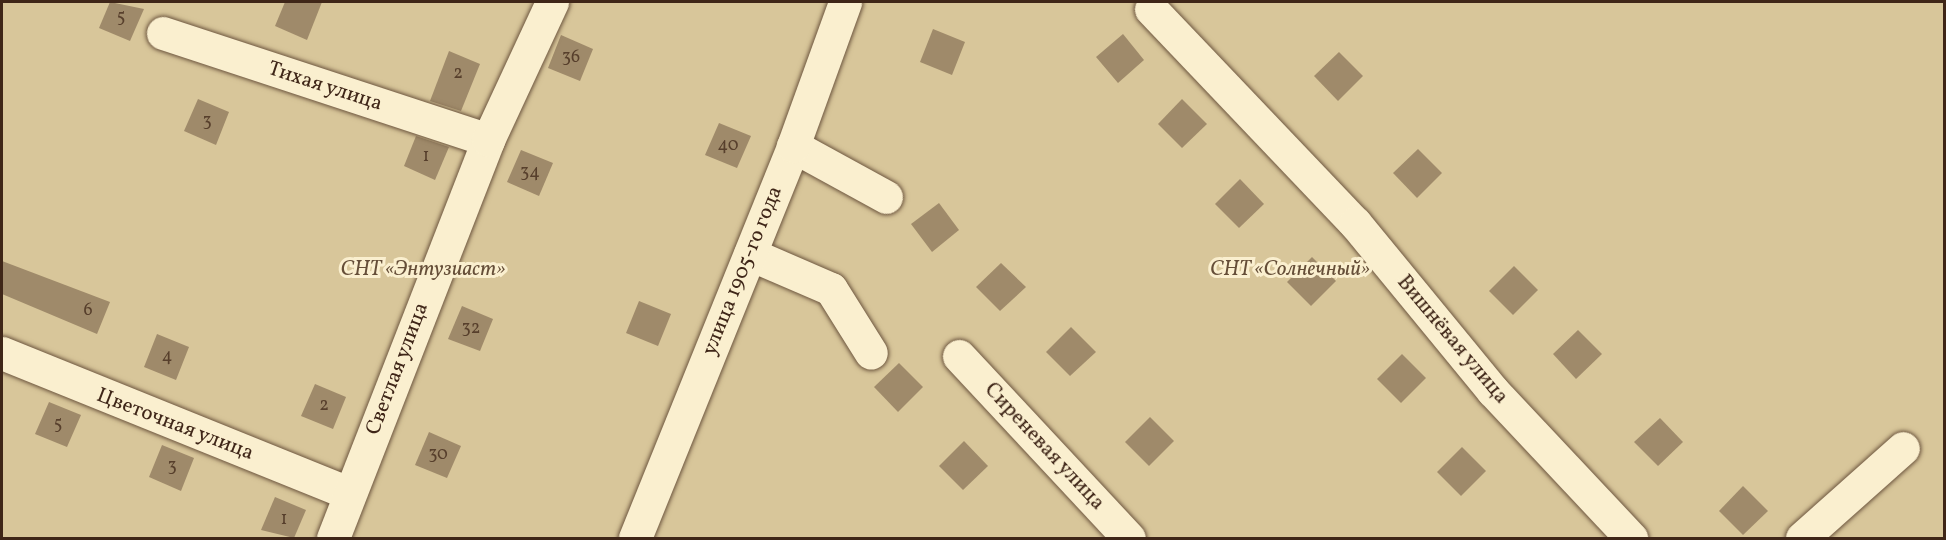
<!DOCTYPE html>
<html>
<head>
<meta charset="utf-8">
<style>
	body { margin:0 }
	#map { position:relative; width:1946px; height:540px; overflow:hidden; background:#f7e7b5; font-family:Vollkorn,serif }
	div>[style] { position:absolute }
	.green>* { inset:0; background:#d8c69a }
	.building>* { inset:0; background:#9f8a6a }
	.roads { filter:drop-shadow(0 0 2px #6d563f) drop-shadow(0 0 2px #6d563f) }
	.minor>* { height:33px; margin:-16.5px; padding:0 16.5px; transform-origin:16.5px; border-radius:16.5px; background:#faefcf }
	span { translate:-50% -50%; white-space:nowrap; text-align:center; line-height:1.15; -webkit-text-stroke:6px #faefcf; paint-order:stroke }
	.number-label { font-size:18px; color:#573f2c }
	.number-label span { -webkit-text-stroke-width:0 }
	.street-label { font-size:21px; color:#3f2618 }
	.park-label { font-size:21px; color:#654e38; font-style:italic }
	.frame { position:absolute; inset:0; border:3px solid #3f2618; pointer-events:none }
</style>
</head>
<body>
<div id="map">
	<div class="green">
		<div style="clip-path:polygon(2px 2px,1944px 2px,1944px 538px,2px 538px)"></div>
	</div>
	<div class="building">
		<div style="clip-path:polygon(110px 2px,144px 9px,130px 41px,99px 28px)"></div>
		<div style="clip-path:polygon(285px 2px,322px 2px,307px 40px,275px 26px)"></div>
		<div style="clip-path:polygon(933px 29px,965px 42px,952px 75px,920px 62px)"></div>
		<div style="clip-path:polygon(1123px 34px,1144px 60px,1118px 83px,1096px 57px)"></div>
		<div style="clip-path:polygon(561px 35px,593px 49px,580px 81px,548px 68px)"></div>
		<div style="clip-path:polygon(449px 51px,480px 64px,461px 111px,430px 101px)"></div>
		<div style="clip-path:polygon(1339px 52px,1363px 76px,1338px 101px,1314px 76px)"></div>
		<div style="clip-path:polygon(198px 99px,229px 112px,216px 145px,184px 131px)"></div>
		<div style="clip-path:polygon(1182px 99px,1207px 124px,1182px 148px,1158px 124px)"></div>
		<div style="clip-path:polygon(719px 123px,751px 136px,737px 168px,705px 155px)"></div>
		<div style="clip-path:polygon(416px 136px,449px 147px,435px 180px,404px 166px)"></div>
		<div style="clip-path:polygon(1418px 149px,1442px 173px,1417px 198px,1393px 173px)"></div>
		<div style="clip-path:polygon(521px 150px,553px 163px,539px 196px,507px 182px)"></div>
		<div style="clip-path:polygon(1240px 179px,1264px 204px,1239px 228px,1215px 204px)"></div>
		<div style="clip-path:polygon(939px 203px,959px 230px,932px 252px,911px 224px)"></div>
		<div style="clip-path:polygon(1312px 257px,1336px 281px,1311px 306px,1287px 282px)"></div>
		<div style="clip-path:polygon(2px 261px,110px 302px,97px 334px,2px 294px)"></div>
		<div style="clip-path:polygon(1001px 263px,1026px 287px,1000px 311px,976px 287px)"></div>
		<div style="clip-path:polygon(1514px 266px,1538px 290px,1513px 315px,1489px 291px)"></div>
		<div style="clip-path:polygon(639px 301px,671px 314px,658px 346px,626px 333px)"></div>
		<div style="clip-path:polygon(462px 306px,493px 319px,480px 351px,448px 339px)"></div>
		<div style="clip-path:polygon(1071px 327px,1096px 352px,1070px 376px,1046px 352px)"></div>
		<div style="clip-path:polygon(1578px 330px,1602px 354px,1576px 379px,1553px 354px)"></div>
		<div style="clip-path:polygon(157px 334px,189px 347px,176px 380px,144px 367px)"></div>
		<div style="clip-path:polygon(1402px 354px,1426px 378px,1401px 403px,1377px 379px)"></div>
		<div style="clip-path:polygon(899px 363px,923px 387px,898px 412px,874px 387px)"></div>
		<div style="clip-path:polygon(315px 384px,346px 397px,333px 429px,301px 416px)"></div>
		<div style="clip-path:polygon(49px 402px,81px 415px,67px 447px,35px 434px)"></div>
		<div style="clip-path:polygon(1150px 417px,1174px 441px,1149px 466px,1125px 442px)"></div>
		<div style="clip-path:polygon(1660px 418px,1683px 442px,1658px 466px,1634px 442px)"></div>
		<div style="clip-path:polygon(429px 432px,461px 446px,447px 478px,415px 465px)"></div>
		<div style="clip-path:polygon(964px 441px,988px 466px,963px 490px,939px 466px)"></div>
		<div style="clip-path:polygon(162px 445px,194px 458px,181px 491px,149px 477px)"></div>
		<div style="clip-path:polygon(1462px 447px,1486px 471px,1461px 496px,1437px 472px)"></div>
		<div style="clip-path:polygon(1743px 486px,1768px 511px,1743px 535px,1719px 511px)"></div>
		<div style="clip-path:polygon(275px 497px,306px 510px,294px 538px,261px 530px)"></div>
	</div>
	<div class="roads">
		<div class="minor">
			<div style="left:1151px;top:9px;width:296px;rotate:46.4deg"></div>
			<div style="left:1355px;top:223px;width:217px;rotate:50.6deg"></div>
			<div style="left:1493px;top:391px;width:202px;rotate:46.8deg"></div>
			<div style="left:163px;top:33px;width:342px;rotate:18.2deg"></div>
			<div style="left:793px;top:146px;width:106px;rotate:28.7deg"></div>
			<div style="left:750px;top:254px;width:88px;rotate:23.4deg"></div>
			<div style="left:831px;top:289px;width:75px;rotate:58deg"></div>
			<div style="left:2px;top:353px;width:374px;rotate:22deg"></div>
			<div style="left:959px;top:356px;width:249px;rotate:47deg"></div>
			<div style="left:333px;top:538px;width:427px;rotate:-68.7deg"></div>
			<div style="left:488px;top:140px;width:152px;rotate:-65.1deg"></div>
			<div style="left:635px;top:538px;width:423px;rotate:-68deg"></div>
			<div style="left:793px;top:146px;width:153px;rotate:-70.1deg"></div>
			<div style="left:1802px;top:538px;width:135px;rotate:-41.7deg"></div>
		</div>
	</div>
	<div class="number-label">
		<span style="left:121px;top:18px">5</span>
		<span style="left:571px;top:58px">36</span>
		<span style="left:458px;top:74px">2</span>
		<span style="left:207px;top:122px">3</span>
		<span style="left:728px;top:146px">40</span>
		<span style="left:426px;top:157px">1</span>
		<span style="left:530px;top:173px">34</span>
		<span style="left:88px;top:311px">6</span>
		<span style="left:471px;top:329px">32</span>
		<span style="left:167px;top:357px">4</span>
		<span style="left:324px;top:406px">2</span>
		<span style="left:58px;top:425px">5</span>
		<span style="left:438px;top:455px">30</span>
		<span style="left:172px;top:467px">3</span>
		<span style="left:284px;top:520px">1</span>
	</div>
	<div class="street-label">
		<span style="left:325px;top:87px;rotate:18deg">Тихая улица</span>
		<span style="left:743px;top:271px;rotate:-68deg">улица 1905-го года</span>
		<span style="left:1452px;top:340px;rotate:50deg">Вишнёвая улица</span>
		<span style="left:398px;top:369px;rotate:-69deg">Светлая улица</span>
		<span style="left:175px;top:425px;rotate:21deg">Цветочная улица</span>
		<span style="left:1044px;top:447px;rotate:47deg">Сиреневая улица</span>
	</div>
	<div class="park-label">
		<span style="left:423px;top:270px">СНТ «Энтузиаст»</span>
		<span style="left:1290px;top:270px">СНТ «Солнечный»</span>
	</div>
	<div class="frame"></div>
</div>
</body>
</html>
